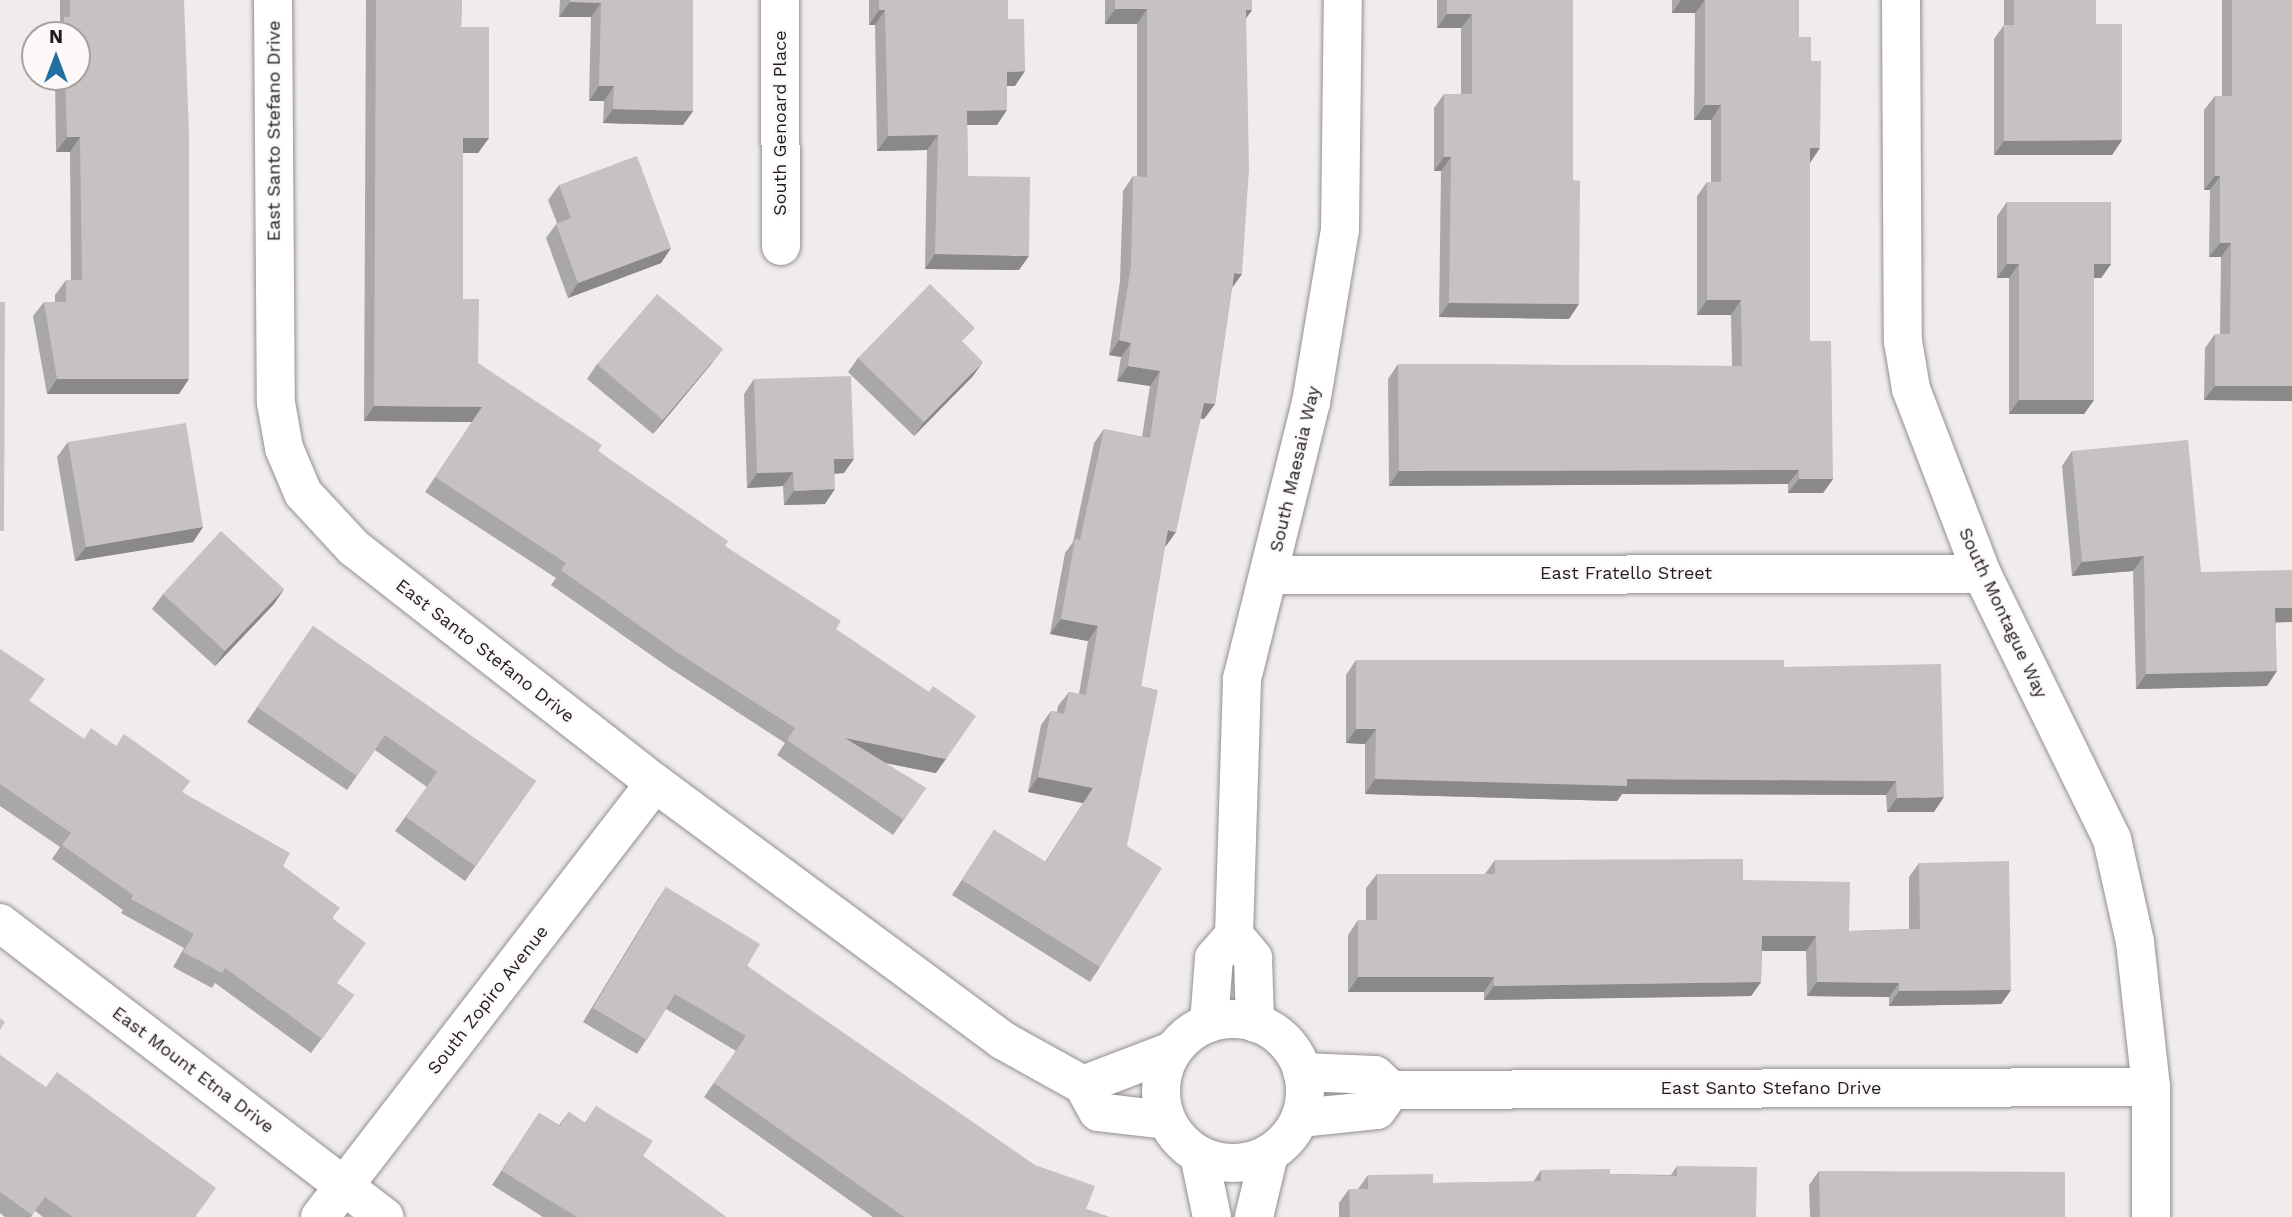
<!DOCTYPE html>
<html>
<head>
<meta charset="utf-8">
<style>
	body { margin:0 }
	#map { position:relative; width:2292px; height:1217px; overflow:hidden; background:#f0ecec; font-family:"Work Sans",sans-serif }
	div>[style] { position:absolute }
	.roads { filter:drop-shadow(0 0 2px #948f8f) drop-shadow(0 0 2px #948f8f) }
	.street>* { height:38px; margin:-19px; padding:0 19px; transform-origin:19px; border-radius:19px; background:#fff }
	.street>.ring { margin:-19px; padding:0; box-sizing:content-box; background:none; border:38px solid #fff; border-radius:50% }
	.secondary>* { height:38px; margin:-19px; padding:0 19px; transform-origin:19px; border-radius:19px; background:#fff }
	.wall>* { inset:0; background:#aaa7a7 }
	.shaded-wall>* { inset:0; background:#8b8888 }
	.building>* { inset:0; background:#c6c2c2 }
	span { translate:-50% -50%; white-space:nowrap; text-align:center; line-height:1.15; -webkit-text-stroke:5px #fef9f9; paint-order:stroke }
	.street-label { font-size:18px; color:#1f1d1d }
	.north { position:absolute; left:21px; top:21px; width:70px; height:70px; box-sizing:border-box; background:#fef9f9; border:2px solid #a5a1a1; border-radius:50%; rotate:0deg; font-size:19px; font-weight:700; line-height:28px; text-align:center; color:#1f1d1d }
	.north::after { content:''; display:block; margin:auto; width:24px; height:32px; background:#216fa1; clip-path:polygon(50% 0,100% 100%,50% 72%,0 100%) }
</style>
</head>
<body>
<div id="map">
	<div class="roads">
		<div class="street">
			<div style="left:273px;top:0;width:403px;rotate:89.6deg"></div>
			<div style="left:276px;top:403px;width:46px;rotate:79.9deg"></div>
			<div style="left:284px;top:448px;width:49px;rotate:67.1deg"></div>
			<div style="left:303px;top:493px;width:75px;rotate:47.2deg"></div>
			<div style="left:354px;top:548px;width:382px;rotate:38deg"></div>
			<div style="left:655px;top:783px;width:432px;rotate:36.5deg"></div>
			<div style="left:1002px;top:1040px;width:93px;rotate:29.1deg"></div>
			<div style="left:780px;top:0;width:246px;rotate:89.8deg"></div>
			<div style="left:1271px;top:575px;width:711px;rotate:-0.08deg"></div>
			<div style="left:0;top:923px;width:484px;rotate:37.4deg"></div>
			<div style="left:1234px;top:935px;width:256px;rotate:-88.2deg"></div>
			<div style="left:1242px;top:679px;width:284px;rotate:-76deg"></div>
			<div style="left:1311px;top:403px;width:175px;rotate:-80.5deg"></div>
			<div style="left:1340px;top:230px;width:230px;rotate:-89.3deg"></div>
			<div class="ring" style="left:1161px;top:1019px;width:106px;height:106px"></div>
			<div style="left:1209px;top:1023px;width:65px;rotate:-85.6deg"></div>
			<div style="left:1214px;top:958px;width:30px;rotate:-49deg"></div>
			<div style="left:1234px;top:935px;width:30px;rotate:50deg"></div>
			<div style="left:1253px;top:958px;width:65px;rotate:88.2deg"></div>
			<div style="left:1391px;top:1090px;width:760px;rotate:-0.23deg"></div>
			<div style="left:1300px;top:1118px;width:77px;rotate:-5.9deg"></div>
			<div style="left:1377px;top:1110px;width:24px;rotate:-55deg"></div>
			<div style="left:1391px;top:1090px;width:22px;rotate:-137deg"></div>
			<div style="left:1375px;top:1075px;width:73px;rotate:-177.6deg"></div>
			<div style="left:1166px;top:1120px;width:68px;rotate:-173.3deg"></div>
			<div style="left:1098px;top:1112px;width:31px;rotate:-119deg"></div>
			<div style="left:1083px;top:1085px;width:95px;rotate:-20.9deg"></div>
			<div style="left:1199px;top:1155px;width:63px;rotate:78.2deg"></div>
			<div style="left:320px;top:1217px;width:548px;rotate:-52.34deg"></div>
			<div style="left:1254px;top:1217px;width:65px;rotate:-76.6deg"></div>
		</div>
		<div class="secondary">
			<div style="left:1901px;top:0;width:341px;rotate:89.7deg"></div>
			<div style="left:1903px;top:341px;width:49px;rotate:80.5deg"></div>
			<div style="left:1911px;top:389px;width:198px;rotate:69deg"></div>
			<div style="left:1982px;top:574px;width:295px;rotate:63.9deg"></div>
			<div style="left:2112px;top:839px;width:106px;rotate:77.4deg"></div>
			<div style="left:2135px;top:942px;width:146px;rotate:83.7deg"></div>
			<div style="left:2151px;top:1087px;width:130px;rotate:90deg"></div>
		</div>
	</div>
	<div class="wall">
		<div style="clip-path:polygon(60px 0,184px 0,179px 394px,47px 394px,33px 316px,44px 302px,55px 302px,55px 295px,66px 280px,71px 280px,70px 152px,56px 152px,55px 77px,77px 77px,77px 35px,54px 35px,53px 32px,60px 23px)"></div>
		<div style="clip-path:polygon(366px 0,462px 0,461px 27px,489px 138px,478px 153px,463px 153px,463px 299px,478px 363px,598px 451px,836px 629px,936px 773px,885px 763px,926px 788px,893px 835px,777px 755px,785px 743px,668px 667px,551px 585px,556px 578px,425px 492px,472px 422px,364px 421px)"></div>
		<div style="clip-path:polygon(560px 0,693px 0,693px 111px,683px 125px,603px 123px,604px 101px,589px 101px,591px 17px,559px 17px)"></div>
		<div style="clip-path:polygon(869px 0,1008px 0,1008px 19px,1015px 86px,1007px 86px,997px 125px,967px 125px,968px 176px,1019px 270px,925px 269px,927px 150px,877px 151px,875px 25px,869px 25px)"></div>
		<div style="clip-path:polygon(1105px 0,1252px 0,1252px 10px,1246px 18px,1232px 288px,1215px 404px,1204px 419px,1201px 418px,1165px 546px,1141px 686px,1100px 967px,1090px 982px,952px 895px,994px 830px,1045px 862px,1083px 803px,1028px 792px,1041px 725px,1051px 711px,1057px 712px,1058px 706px,1069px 692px,1079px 694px,1088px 641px,1050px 634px,1065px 553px,1073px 542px,1094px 443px,1104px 429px,1142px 437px,1150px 386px,1117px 381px,1121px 357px,1109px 355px,1120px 281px,1123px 191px,1133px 176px,1137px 177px,1137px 24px,1105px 24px)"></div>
		<div style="clip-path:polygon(1437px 0,1573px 0,1569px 319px,1439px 317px,1441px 171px,1434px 171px,1434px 108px,1444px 94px,1461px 94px,1461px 28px,1437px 28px)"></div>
		<div style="clip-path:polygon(1672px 0,1799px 0,1799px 37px,1810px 163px,1810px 341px,1833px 479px,1823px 493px,1788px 493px,1788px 484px,1389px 486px,1388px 379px,1398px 364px,1732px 366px,1731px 315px,1697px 315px,1697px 196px,1707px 182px,1711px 182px,1711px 120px,1694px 120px,1695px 13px,1672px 13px)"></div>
		<div style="clip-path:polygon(2004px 0,2096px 0,2096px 24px,2122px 140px,2112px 155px,1994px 155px,1994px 39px,2004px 25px)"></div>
		<div style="clip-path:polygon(2222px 0,2292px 0,2292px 401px,2204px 400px,2205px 348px,2215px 334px,2220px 334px,2221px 257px,2209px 257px,2210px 190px,2204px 190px,2204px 110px,2215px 96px,2222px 96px)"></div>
		<div style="clip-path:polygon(559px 185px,671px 248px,661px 263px,568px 298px,546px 238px,557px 223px,548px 200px)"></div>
		<div style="clip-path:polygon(2007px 202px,2111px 264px,2101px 278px,2094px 278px,2094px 400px,2084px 414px,2009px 414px,2009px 278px,1997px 278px,1997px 216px)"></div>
		<div style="clip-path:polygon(964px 343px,973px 376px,914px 436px,848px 372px,858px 358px)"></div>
		<div style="clip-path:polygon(712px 363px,653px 434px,587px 379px,597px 364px)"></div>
		<div style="clip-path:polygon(754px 379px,844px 473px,835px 474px,825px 504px,784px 505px,783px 486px,747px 488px,744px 394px)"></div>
		<div style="clip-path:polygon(68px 442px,203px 527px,193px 542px,75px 561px,57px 457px)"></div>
		<div style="clip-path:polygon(2072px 451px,2201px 572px,2276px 623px,2267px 686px,2136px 689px,2133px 571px,2072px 576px,2062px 466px)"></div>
		<div style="clip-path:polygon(284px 589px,274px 604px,215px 666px,152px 609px,163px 594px)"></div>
		<div style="clip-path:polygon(313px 626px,536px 781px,465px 881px,395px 831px,427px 787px,375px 750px,347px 790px,247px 722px)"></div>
		<div style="clip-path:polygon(0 649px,29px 701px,84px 739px,182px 792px,283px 866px,333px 918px,337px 983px,354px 995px,311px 1053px,215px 983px,212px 988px,173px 967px,184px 948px,121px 913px,123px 910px,52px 859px,60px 847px,0 806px)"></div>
		<div style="clip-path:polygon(1356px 660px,1784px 667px,1934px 812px,1887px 812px,1886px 795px,1622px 794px,1617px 801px,1365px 794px,1365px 744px,1346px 743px,1346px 675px)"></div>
		<div style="clip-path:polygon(1495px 860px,1743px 880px,1849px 931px,1909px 929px,1909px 877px,1919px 863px,2011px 990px,2001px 1004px,1889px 1006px,1889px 997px,1807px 996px,1806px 951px,1762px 951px,1761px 982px,1751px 996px,1484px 1000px,1484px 992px,1348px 992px,1348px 935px,1358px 920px,1366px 920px,1366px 888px,1377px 874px,1485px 874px)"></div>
		<div style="clip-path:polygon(666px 887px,747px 966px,1086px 1209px,1109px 1217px,873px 1217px,704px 1097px,736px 1051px,666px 1009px,637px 1054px,583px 1022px,656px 902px)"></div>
		<div style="clip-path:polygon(0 1055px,196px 1217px,43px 1217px,35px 1211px,31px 1217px,5px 1217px,0 1213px)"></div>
		<div style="clip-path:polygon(596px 1106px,643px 1156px,726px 1217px,543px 1217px,492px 1185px,539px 1113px,559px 1125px,569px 1112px,585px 1123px)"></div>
		<div style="clip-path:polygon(1677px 1166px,1756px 1217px,1339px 1217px,1339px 1203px,1349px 1189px,1358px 1189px,1368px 1175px,1433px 1183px,1533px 1182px,1541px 1170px,1610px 1174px,1671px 1175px)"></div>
		<div style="clip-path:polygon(1819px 1171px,2065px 1217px,1810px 1217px,1809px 1185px)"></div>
	</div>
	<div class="shaded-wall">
		<div style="clip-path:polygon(1681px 0,1705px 0,1695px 13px,1672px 13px)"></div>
		<div style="clip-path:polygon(570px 2px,601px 3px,591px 17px,559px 17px)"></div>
		<div style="clip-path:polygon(1115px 9px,1147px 9px,1137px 24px,1105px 24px)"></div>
		<div style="clip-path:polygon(879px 10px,885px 10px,875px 25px,869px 25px)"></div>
		<div style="clip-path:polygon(1246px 10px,1252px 10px,1242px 24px)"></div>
		<div style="clip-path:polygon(1447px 14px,1472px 14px,1461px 28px,1437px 28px)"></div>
		<div style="clip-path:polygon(1025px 71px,1015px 86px,997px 86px,1007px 72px)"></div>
		<div style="clip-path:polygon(599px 86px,614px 86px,604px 101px,589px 101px)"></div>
		<div style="clip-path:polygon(1705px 105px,1721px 105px,1711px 120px,1694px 120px)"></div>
		<div style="clip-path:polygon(613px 109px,693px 111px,683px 125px,603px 123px)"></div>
		<div style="clip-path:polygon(1007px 110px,997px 125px,957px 125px,967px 111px)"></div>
		<div style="clip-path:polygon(938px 135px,927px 150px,877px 151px,888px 136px)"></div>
		<div style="clip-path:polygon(67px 137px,80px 137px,70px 152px,56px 152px)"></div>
		<div style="clip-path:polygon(463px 138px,489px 138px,478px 153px,453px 153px)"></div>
		<div style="clip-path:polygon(2122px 140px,2112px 155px,1994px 155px,2004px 141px)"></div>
		<div style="clip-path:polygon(1810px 148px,1820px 148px,1810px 163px)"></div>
		<div style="clip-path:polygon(1444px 157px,1451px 157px,1441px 171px,1434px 171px)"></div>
		<div style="clip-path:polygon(2215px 176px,2220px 176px,2210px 190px,2204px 190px)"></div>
		<div style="clip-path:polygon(2220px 243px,2231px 243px,2221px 257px,2209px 257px)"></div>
		<div style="clip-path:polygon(671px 248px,661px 263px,568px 298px,578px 283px)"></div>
		<div style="clip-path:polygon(935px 254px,1029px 256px,1019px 270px,925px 269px)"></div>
		<div style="clip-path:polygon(2007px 264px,2019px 264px,2009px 278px,1997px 278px)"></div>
		<div style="clip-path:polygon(2094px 264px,2111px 264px,2101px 278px,2084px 278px)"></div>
		<div style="clip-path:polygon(1234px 273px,1242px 274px,1232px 288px)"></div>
		<div style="clip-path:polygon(1707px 300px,1741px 300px,1731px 315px,1697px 315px)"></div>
		<div style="clip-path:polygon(1449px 303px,1579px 304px,1569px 319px,1439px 317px)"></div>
		<div style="clip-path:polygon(1119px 340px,1131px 343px,1121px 357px,1109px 355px)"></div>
		<div style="clip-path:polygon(723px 349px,712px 363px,653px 434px,663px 420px)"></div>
		<div style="clip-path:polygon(983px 362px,973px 376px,914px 436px,924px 422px)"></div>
		<div style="clip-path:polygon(1128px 366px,1160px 371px,1150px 386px,1117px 381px)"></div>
		<div style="clip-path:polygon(57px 379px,189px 379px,179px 394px,47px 394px)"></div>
		<div style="clip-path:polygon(2215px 386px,2292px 386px,2292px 401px,2204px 400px)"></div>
		<div style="clip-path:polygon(2019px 400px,2094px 400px,2084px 414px,2009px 414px)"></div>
		<div style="clip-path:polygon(1204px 403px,1215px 404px,1204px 419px,1194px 417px)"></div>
		<div style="clip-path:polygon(374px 406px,482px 407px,472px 422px,364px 421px)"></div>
		<div style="clip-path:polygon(834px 459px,854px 459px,844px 473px,824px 474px)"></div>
		<div style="clip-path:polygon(1799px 470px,1788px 484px,1389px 486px,1399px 471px)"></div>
		<div style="clip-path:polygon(793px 472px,783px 486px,747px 488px,757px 473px)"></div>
		<div style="clip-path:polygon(1799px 479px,1833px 479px,1823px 493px,1788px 493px)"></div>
		<div style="clip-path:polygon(835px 489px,825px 504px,784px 505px,794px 491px)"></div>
		<div style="clip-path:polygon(203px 527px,193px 542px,75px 561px,86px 547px)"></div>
		<div style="clip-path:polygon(1168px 530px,1176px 532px,1166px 546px,1158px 545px)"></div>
		<div style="clip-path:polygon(2144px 556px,2133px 571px,2072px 576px,2082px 562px)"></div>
		<div style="clip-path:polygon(284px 589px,274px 604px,215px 666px,225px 651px)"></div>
		<div style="clip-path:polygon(2275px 608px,2292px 608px,2292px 622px,2265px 623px)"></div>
		<div style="clip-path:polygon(1061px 619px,1098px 626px,1088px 641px,1050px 634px)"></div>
		<div style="clip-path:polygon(2277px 671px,2267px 686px,2136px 689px,2146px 674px)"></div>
		<div style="clip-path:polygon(1356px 729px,1376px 729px,1365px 744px,1346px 743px)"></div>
		<div style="clip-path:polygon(845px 738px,946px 759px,936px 773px,835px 753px)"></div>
		<div style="clip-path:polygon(1038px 777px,1093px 788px,1083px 803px,1028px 792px)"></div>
		<div style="clip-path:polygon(1375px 779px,1627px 779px,1896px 781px,1886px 795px,1622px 794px,1617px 801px,1365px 794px)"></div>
		<div style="clip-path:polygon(1944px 797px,1934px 812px,1887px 812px,1897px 798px)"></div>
		<div style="clip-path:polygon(1762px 936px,1816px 936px,1806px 951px,1752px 951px)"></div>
		<div style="clip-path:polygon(1358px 977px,1494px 977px,1484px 992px,1348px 992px)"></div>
		<div style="clip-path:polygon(1761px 982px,1751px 996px,1484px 1000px,1494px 986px)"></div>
		<div style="clip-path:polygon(1817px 982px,1899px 983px,1889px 997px,1807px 996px)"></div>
		<div style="clip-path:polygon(2011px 990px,2001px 1004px,1889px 1006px,1899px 991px)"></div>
	</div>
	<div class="building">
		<div style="clip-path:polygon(70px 0,184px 0,189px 134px,189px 379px,57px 379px,44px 302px,66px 302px,66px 280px,82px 280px,80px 137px,67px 137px,65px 77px,77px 77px,77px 35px,64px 35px,64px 17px,70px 17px)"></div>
		<div style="clip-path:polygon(376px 0,462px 0,461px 27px,489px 27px,489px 138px,463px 138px,463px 299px,479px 299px,478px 363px,602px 445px,598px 451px,728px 541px,725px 546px,841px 621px,836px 629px,929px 692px,933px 686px,976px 716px,946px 759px,845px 738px,926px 788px,904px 820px,787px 740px,795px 728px,678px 653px,561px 570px,566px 563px,435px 477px,482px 407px,374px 406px)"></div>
		<div style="clip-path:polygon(570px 0,693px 0,693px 111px,613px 109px,614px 86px,599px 86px,601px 3px,570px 2px)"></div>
		<div style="clip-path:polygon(879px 0,1008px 0,1008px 19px,1024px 19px,1025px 71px,1007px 72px,1007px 110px,967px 111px,968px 176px,1030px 177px,1029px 256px,935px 254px,938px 135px,888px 136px,885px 10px,879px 10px)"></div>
		<div style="clip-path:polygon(1115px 0,1252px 0,1252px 10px,1246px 10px,1249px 169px,1242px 274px,1234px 273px,1215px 404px,1204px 403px,1176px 532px,1168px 530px,1141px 686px,1158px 690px,1127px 846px,1162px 868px,1100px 967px,962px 880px,994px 830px,1046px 862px,1093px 788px,1038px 777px,1051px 711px,1064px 714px,1069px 692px,1086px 695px,1098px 626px,1061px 619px,1075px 539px,1080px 540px,1104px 429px,1150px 438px,1160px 371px,1128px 366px,1131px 343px,1119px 340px,1131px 266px,1133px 176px,1147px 177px,1147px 9px,1115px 9px)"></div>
		<div style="clip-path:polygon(1447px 0,1573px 0,1573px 180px,1580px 181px,1579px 304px,1449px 303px,1451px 157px,1444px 157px,1444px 94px,1472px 94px,1472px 14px,1447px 14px)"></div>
		<div style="clip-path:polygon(1705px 0,1799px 0,1799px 37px,1811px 37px,1811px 61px,1821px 61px,1820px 148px,1810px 148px,1810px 341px,1831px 341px,1833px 479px,1799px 479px,1799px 470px,1399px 471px,1398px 364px,1742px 366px,1741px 300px,1707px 300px,1707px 182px,1721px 182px,1721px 105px,1705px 105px)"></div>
		<div style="clip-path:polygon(2014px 0,2096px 0,2096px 24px,2122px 24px,2122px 140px,2004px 141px,2004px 25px,2014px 25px)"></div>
		<div style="clip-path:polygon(2232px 0,2292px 0,2292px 386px,2215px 386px,2215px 334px,2230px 334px,2231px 243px,2220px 243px,2220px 176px,2215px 176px,2215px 96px,2232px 96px)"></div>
		<div style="clip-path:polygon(637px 156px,671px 248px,578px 283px,556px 224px,571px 218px,559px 185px)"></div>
		<div style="clip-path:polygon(2007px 202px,2111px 202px,2111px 264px,2094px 264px,2094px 400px,2019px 400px,2019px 264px,2007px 264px)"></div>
		<div style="clip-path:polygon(930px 284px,975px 328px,962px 341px,983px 362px,924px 422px,858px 358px)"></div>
		<div style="clip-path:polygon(657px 294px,723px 349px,663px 420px,597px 364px)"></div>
		<div style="clip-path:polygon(0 302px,5px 302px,4px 531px,0 531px)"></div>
		<div style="clip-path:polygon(851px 376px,854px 459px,834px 459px,835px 489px,794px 491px,793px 472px,757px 473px,754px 379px)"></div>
		<div style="clip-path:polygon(186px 423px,203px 527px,86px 547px,68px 442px)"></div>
		<div style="clip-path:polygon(2188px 440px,2201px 572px,2292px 570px,2292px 608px,2275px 608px,2277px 671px,2146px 674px,2144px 556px,2082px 562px,2072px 451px)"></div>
		<div style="clip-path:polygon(221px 531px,284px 589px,225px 651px,163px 594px)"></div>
		<div style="clip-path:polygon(313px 626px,536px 781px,475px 866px,406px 817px,437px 772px,385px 735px,357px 776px,257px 707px)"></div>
		<div style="clip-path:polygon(0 649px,45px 679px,29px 701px,84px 739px,91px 728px,116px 746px,124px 734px,190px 781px,182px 792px,290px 853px,283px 866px,340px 908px,332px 918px,366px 943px,337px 983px,354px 995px,322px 1039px,225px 968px,222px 973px,183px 952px,194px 934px,131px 899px,133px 895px,62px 845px,71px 833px,0 784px)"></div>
		<div style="clip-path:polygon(1356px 660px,1784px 660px,1784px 667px,1941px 664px,1944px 797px,1897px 798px,1896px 781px,1627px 779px,1627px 786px,1375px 779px,1376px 729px,1356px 729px)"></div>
		<div style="clip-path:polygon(1743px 859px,1743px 880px,1850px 882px,1849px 931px,1920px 929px,1919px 863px,2009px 861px,2011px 990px,1899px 991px,1899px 983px,1817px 982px,1816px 936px,1762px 936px,1761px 982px,1494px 986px,1494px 977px,1358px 977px,1358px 920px,1377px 920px,1377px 874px,1495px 874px,1495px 860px)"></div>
		<div style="clip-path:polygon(666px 887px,760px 944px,747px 966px,1035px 1165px,1095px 1186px,1086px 1209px,1109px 1217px,904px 1217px,714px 1083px,746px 1036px,675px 994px,647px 1040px,593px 1008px)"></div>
		<div style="clip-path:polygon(0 1018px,5px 1022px,0 1030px)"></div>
		<div style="clip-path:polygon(0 1055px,46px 1087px,57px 1072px,216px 1188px,195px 1217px,73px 1217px,45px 1197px,32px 1215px,0 1192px)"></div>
		<div style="clip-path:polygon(596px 1106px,653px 1141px,643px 1156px,726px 1217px,577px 1217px,502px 1171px,539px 1113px,560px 1126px,569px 1112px,585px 1123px)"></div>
		<div style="clip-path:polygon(1677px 1166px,1757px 1167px,1756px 1217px,1350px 1217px,1349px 1189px,1368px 1189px,1368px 1175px,1433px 1174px,1433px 1183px,1541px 1181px,1541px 1170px,1610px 1169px,1610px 1174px,1677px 1176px)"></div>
		<div style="clip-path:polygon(1819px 1171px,2065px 1172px,2065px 1217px,1820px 1217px)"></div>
	</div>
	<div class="street-label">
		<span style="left:780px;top:123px;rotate:-90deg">South Genoard Place</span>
		<span style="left:274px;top:131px;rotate:-90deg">East Santo Stefano Drive</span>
		<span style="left:1295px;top:469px;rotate:-77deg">South Maesaia Way</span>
		<span style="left:1626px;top:573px">East Fratello Street</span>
		<span style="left:2003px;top:613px;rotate:65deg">South Montague Way</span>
		<span style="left:485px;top:651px;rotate:38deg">East Santo Stefano Drive</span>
		<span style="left:488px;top:1000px;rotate:-52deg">South Zopiro Avenue</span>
		<span style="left:193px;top:1070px;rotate:37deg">East Mount Etna Drive</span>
		<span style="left:1771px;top:1088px">East Santo Stefano Drive</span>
	</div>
	<div class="north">N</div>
</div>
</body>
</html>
